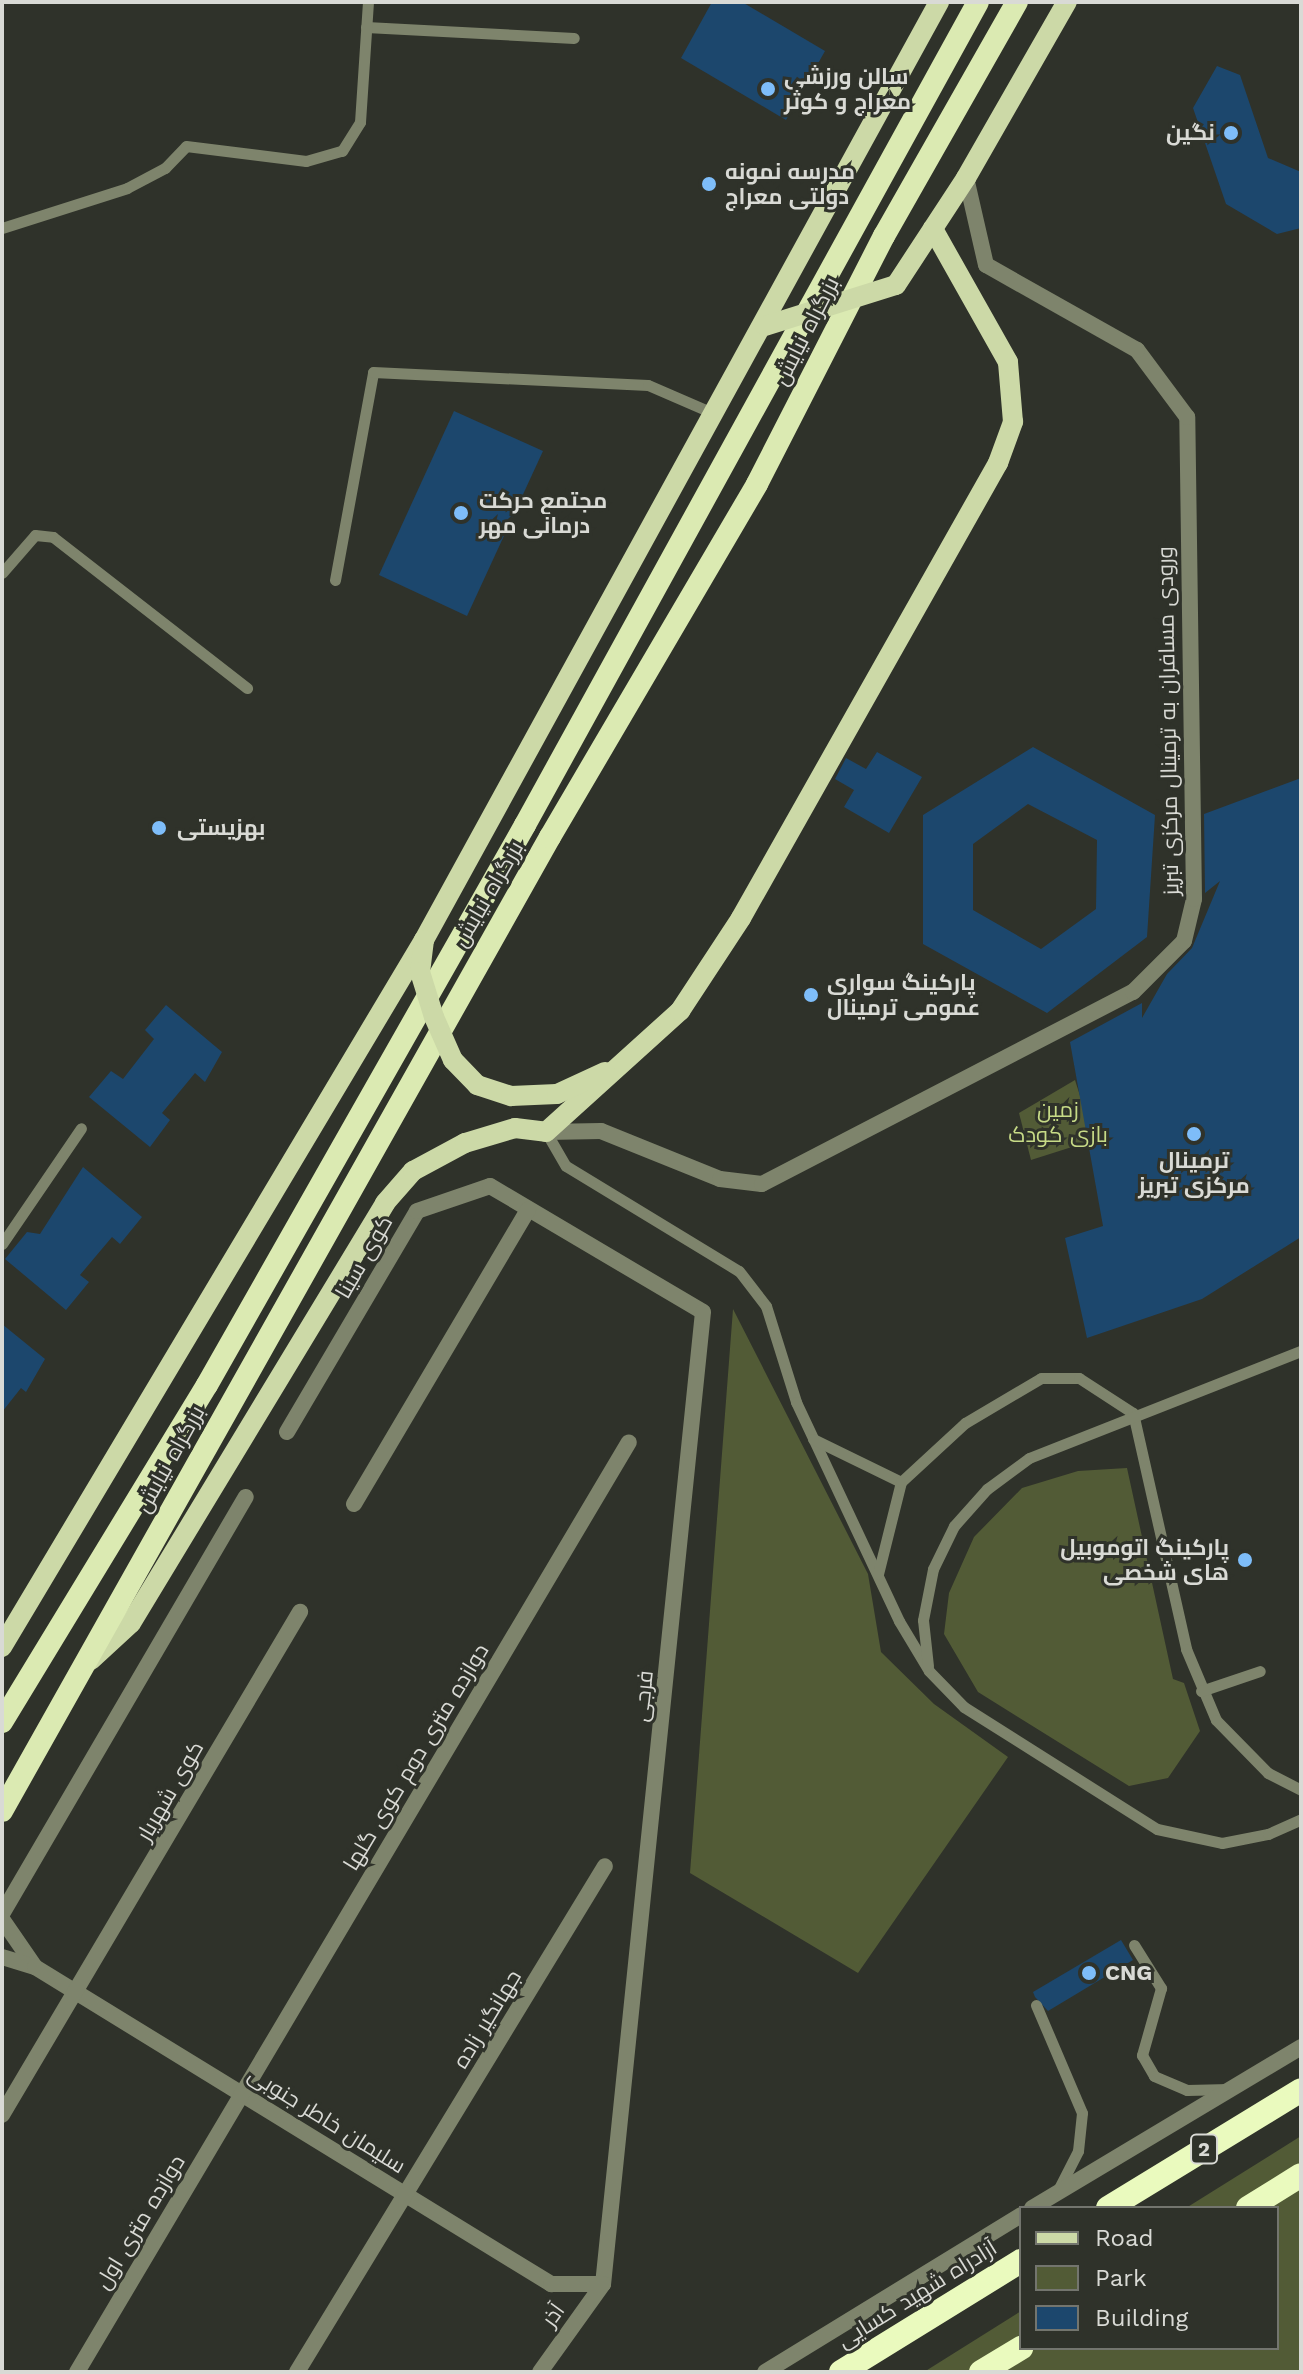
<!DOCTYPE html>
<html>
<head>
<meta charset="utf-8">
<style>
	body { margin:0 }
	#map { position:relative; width:1303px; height:2374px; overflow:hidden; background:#2f322a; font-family:"Work Sans",Cairo,sans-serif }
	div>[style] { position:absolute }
	.green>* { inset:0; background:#525b36 }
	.building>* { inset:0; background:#1c476d }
	.service>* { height:11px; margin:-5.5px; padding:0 5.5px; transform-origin:5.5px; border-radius:5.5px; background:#7e846c }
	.minor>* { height:16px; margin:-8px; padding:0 8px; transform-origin:8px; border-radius:8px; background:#7e846c }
	.tertiary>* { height:16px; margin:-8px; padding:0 8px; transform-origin:8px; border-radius:8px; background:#7e846c }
	.primary>* { height:20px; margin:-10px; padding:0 10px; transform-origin:10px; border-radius:10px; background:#ccd9a7 }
	.trunk>* { height:22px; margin:-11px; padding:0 11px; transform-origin:11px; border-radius:11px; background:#dbeab2 }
	.motorway>* { height:24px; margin:-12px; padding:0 12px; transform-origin:12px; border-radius:12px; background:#eafabe }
	.primary-bridge>* { height:20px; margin:-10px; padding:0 10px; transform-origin:10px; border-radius:10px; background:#ccd9a7 }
	.dots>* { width:22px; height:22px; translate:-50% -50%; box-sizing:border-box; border:4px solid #2f322a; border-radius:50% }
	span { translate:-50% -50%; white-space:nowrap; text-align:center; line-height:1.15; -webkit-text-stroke:6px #2f322a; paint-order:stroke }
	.shield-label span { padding:2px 6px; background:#2f322a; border:2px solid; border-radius:6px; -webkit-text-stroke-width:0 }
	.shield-label { font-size:20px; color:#d9dad5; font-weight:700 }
	.poi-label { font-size:22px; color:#d9dad5; font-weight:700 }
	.left { translate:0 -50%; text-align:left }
	.right { translate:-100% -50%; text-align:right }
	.street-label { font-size:22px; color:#d9dad5 }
	.park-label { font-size:22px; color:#c7db87 }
	.frame { position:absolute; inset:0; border:4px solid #d9dad5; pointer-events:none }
	.legend { position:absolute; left:1019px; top:2206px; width:260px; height:144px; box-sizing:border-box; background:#2f322a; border:2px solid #73756e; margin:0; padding:10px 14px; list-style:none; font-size:24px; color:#d9dad5 }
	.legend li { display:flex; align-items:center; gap:16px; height:40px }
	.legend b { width:40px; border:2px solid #73756e }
</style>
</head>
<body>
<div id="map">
	<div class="green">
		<div style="clip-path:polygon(1075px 1080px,1094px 1140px,1031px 1160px,1019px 1113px)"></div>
		<div style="clip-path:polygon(733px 1309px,868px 1574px,881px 1652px,934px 1704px,1008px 1757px,858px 1973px,690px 1873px)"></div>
		<div style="clip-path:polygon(1127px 1468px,1173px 1679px,1184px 1683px,1200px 1731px,1168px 1778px,1129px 1786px,978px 1692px,944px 1634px,949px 1593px,974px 1537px,1022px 1488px,1078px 1471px)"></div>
		<div style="clip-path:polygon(1301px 2136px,1301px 2372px,924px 2372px,1021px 2311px,1021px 2348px,1277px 2348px,1277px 2208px,1186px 2208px)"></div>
	</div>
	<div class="building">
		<div style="clip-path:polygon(712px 2px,742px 2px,825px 51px,786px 120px,681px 58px)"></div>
		<div style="clip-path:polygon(1217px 66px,1240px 75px,1268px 158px,1301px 172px,1301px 228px,1277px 234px,1226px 204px,1193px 108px)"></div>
		<div style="clip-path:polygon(454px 411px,543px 451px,467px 616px,379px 575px)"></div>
		<div style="clip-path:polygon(evenodd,1033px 747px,1155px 815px,1147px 937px,1047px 1013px,923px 944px,923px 815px,1033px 747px,1028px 804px,1097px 840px,1096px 909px,1041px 949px,973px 910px,973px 844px,1028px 804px)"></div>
		<div style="clip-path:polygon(877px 752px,922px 777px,889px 833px,844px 807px,854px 790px,835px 779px,846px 758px,866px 769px)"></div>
		<div style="clip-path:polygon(1301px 778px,1301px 1237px,1202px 1299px,1087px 1338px,1065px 1238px,1103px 1226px,1070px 1042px,1142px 1003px,1142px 1018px,1167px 974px,1192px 948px,1220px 881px,1205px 893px,1204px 814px)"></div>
		<div style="clip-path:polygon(166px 1005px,222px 1052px,205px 1082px,195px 1073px,162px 1113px,170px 1120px,150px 1147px,89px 1097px,111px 1071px,123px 1079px,154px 1039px,145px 1030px)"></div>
		<div style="clip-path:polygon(83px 1167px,142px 1217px,120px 1244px,112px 1237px,80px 1275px,89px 1282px,66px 1310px,5px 1259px,27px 1232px,40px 1234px)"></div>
		<div style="clip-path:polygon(2px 1324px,45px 1359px,26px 1392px,21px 1388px,2px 1412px)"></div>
		<div style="clip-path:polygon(1121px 1940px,1133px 1960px,1048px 2011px,1035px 1997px,1033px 1992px)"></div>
	</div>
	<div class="service">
		<div style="left:366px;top:27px;width:208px;rotate:3deg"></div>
		<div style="left:2px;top:228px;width:131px;rotate:-17.7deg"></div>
		<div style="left:127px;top:188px;width:43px;rotate:-27.8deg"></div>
		<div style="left:165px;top:168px;width:30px;rotate:-46deg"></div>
		<div style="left:186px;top:146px;width:121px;rotate:7.1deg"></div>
		<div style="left:306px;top:161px;width:37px;rotate:-16deg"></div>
		<div style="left:342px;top:151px;width:34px;rotate:-58deg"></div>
		<div style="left:360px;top:122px;width:120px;rotate:-86.2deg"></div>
		<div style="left:2px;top:573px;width:50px;rotate:-49deg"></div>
		<div style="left:35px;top:535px;width:18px;rotate:6deg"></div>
		<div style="left:53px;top:537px;width:246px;rotate:37.9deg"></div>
		<div style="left:335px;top:580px;width:211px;rotate:-79.6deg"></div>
		<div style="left:373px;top:372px;width:275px;rotate:2.7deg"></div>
		<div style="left:648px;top:385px;width:73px;rotate:23.4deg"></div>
		<div style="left:546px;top:1132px;width:39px;rotate:60deg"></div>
		<div style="left:566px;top:1166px;width:202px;rotate:31.3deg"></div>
		<div style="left:739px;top:1271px;width:44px;rotate:52.4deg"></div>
		<div style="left:766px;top:1306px;width:101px;rotate:72.6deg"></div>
		<div style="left:796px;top:1402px;width:242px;rotate:64.8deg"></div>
		<div style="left:899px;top:1621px;width:58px;rotate:59deg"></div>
		<div style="left:929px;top:1671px;width:50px;rotate:45.8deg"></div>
		<div style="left:964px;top:1707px;width:228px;rotate:32.3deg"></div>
		<div style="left:1157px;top:1829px;width:66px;rotate:12.2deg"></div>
		<div style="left:1222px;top:1843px;width:47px;rotate:-11.1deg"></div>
		<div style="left:1268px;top:1834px;width:36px;rotate:-24deg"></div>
		<div style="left:2px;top:1244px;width:140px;rotate:-55.7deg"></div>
		<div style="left:813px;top:1439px;width:98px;rotate:26deg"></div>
		<div style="left:878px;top:1574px;width:95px;rotate:-76deg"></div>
		<div style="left:901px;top:1482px;width:87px;rotate:-42.7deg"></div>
		<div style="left:965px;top:1423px;width:88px;rotate:-30.6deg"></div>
		<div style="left:1041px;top:1378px;width:38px"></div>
		<div style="left:1079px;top:1378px;width:64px;rotate:32.9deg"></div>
		<div style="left:1133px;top:1413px;width:242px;rotate:77.3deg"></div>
		<div style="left:1186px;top:1649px;width:77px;rotate:67.1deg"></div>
		<div style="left:1216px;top:1720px;width:74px;rotate:45.5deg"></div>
		<div style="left:1268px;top:1773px;width:37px;rotate:27deg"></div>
		<div style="left:928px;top:1666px;width:46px;rotate:-96.2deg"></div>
		<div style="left:923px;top:1620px;width:52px;rotate:-78.9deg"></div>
		<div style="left:933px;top:1569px;width:48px;rotate:-64deg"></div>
		<div style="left:954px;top:1526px;width:50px;rotate:-48.3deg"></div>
		<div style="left:987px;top:1489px;width:52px;rotate:-36.4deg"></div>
		<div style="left:1029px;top:1458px;width:292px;rotate:-21.5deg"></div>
		<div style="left:1201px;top:1691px;width:62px;rotate:-18.7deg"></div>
		<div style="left:1134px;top:1945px;width:51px;rotate:57.9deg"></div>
		<div style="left:1161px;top:1988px;width:70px;rotate:105.8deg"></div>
		<div style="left:1142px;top:2055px;width:24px;rotate:60deg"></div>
		<div style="left:1154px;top:2076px;width:36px;rotate:23deg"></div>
		<div style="left:1187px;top:2090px;width:42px;rotate:-1.4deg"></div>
		<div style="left:1036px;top:2005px;width:117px;rotate:66.9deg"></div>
		<div style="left:1082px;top:2113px;width:38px;rotate:96deg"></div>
		<div style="left:1078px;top:2151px;width:44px;rotate:117.1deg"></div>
	</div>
	<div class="minor">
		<div style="left:287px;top:1432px;width:256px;rotate:-59.5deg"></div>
		<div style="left:417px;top:1211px;width:77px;rotate:-18.9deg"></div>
		<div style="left:490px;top:1186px;width:247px;rotate:30.6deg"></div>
		<div style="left:703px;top:1312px;width:977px;rotate:95.87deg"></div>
		<div style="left:603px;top:2284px;width:108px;rotate:125.6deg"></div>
		<div style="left:354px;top:1504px;width:342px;rotate:-59.4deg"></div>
		<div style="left:2px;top:1914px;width:483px;rotate:-59.7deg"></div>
		<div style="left:2px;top:1919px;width:58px;rotate:55.5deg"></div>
		<div style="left:35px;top:1967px;width:34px;rotate:-163deg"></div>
		<div style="left:35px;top:1967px;width:606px;rotate:31.56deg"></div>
		<div style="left:551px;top:2284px;width:52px"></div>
		<div style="left:2px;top:2115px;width:585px;rotate:-59.36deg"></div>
		<div style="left:77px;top:2372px;width:1081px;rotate:-59.31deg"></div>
		<div style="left:297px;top:2372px;width:592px;rotate:-58.67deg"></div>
	</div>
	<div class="tertiary">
		<div style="left:546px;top:1132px;width:55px;rotate:-1deg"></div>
		<div style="left:601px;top:1131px;width:128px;rotate:22deg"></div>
		<div style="left:720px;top:1179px;width:42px;rotate:6.8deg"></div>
		<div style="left:762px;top:1184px;width:418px;rotate:-27.4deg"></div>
		<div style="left:1133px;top:992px;width:72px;rotate:-45deg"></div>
		<div style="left:1184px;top:941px;width:43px;rotate:-76.6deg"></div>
		<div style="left:1194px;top:899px;width:482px;rotate:-90.8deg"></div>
		<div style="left:1187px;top:417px;width:84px;rotate:-126.7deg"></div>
		<div style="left:1137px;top:350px;width:173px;rotate:-150.6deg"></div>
		<div style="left:986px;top:265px;width:89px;rotate:-102.9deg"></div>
		<div style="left:1032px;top:2208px;width:313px;rotate:-30.9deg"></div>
		<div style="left:765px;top:2372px;width:300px;rotate:-31.5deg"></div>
	</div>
	<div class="primary">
		<div style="left:966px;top:178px;width:203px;rotate:-60.2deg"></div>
		<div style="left:2px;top:1647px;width:823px;rotate:-59.17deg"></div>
		<div style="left:424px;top:940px;width:1070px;rotate:-61.23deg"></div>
		<div style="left:91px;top:1660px;width:54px;rotate:-42.8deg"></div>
		<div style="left:131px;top:1623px;width:491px;rotate:-58.8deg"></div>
		<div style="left:385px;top:1203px;width:43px;rotate:-48.8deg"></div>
		<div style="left:413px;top:1171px;width:59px;rotate:-28.3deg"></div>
		<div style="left:465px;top:1143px;width:52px;rotate:-16.7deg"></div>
		<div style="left:515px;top:1128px;width:31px;rotate:7deg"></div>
		<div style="left:546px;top:1132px;width:181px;rotate:-42.1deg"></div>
		<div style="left:680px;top:1011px;width:111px;rotate:-56.7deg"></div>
		<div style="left:741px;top:918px;width:523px;rotate:-60.54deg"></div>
		<div style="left:998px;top:463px;width:44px;rotate:-69.9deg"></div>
		<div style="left:1013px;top:422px;width:60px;rotate:-94.8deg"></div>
		<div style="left:1008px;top:362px;width:153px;rotate:-119.4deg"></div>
	</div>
	<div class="trunk">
		<div style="left:2px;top:1722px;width:394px;rotate:-58.7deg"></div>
		<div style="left:207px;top:1385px;width:644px;rotate:-60.41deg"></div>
		<div style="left:525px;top:825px;width:939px;rotate:-61.17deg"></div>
		<div style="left:2px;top:1811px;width:1118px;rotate:-60.64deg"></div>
		<div style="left:550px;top:837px;width:409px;rotate:-59.6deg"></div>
		<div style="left:757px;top:484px;width:279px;rotate:-62.9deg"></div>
		<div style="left:884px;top:236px;width:269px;rotate:-60.4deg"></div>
	</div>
	<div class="motorway">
		<div style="left:1108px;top:2208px;width:226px;rotate:-31.4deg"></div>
		<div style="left:1248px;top:2208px;width:62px;rotate:-31.9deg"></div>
		<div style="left:841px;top:2372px;width:211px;rotate:-31.7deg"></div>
		<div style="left:981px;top:2372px;width:47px;rotate:-31deg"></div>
	</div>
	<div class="primary-bridge">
		<div style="left:765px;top:326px;width:137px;rotate:-17.4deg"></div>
		<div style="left:896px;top:285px;width:128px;rotate:-56.8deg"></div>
		<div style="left:424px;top:940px;width:32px;rotate:97deg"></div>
		<div style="left:420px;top:972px;width:47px;rotate:72.7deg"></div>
		<div style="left:434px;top:1017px;width:47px;rotate:66.2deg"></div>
		<div style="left:453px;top:1060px;width:35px;rotate:46deg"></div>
		<div style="left:477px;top:1085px;width:36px;rotate:18deg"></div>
		<div style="left:511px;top:1096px;width:46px;rotate:-2.5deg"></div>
		<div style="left:557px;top:1094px;width:53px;rotate:-24.6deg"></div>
	</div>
	<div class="dots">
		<div style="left:768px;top:89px;background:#7ebdf9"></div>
		<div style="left:1231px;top:133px;background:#7ebdf9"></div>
		<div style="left:709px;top:184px;background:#7ebdf9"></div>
		<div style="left:461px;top:513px;background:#7ebdf9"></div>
		<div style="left:159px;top:828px;background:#7ebdf9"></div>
		<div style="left:811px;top:995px;background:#7ebdf9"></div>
		<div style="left:1194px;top:1134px;background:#7ebdf9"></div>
		<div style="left:1245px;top:1560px;background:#7ebdf9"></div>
		<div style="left:1089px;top:1973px;background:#7ebdf9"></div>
	</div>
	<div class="shield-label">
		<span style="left:1204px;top:2149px">2</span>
	</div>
	<div class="poi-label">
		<span class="left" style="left:784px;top:89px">سالن ورزشی<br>معراج و کوثر</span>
		<span class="right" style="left:1215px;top:133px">نگین</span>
		<span class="left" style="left:725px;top:184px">مدرسه نمونه<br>دولتی معراج</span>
		<span class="left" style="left:479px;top:513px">مجتمع حرکت<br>درمانی مهر</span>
		<span class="left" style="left:177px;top:828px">بهزیستی</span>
		<span class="left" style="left:827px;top:995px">پارکینگ سواری<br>عمومی ترمینال</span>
		<span style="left:1194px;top:1173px">ترمینال<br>مرکزی تبریز</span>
		<span class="right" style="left:1229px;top:1560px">پارکینگ اتوموبیل<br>های شخصی</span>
		<span class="left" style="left:1105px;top:1973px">CNG</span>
	</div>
	<div class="street-label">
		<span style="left:806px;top:331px;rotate:-63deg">بزرگراه نیایش</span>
		<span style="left:1168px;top:721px;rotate:-91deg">ورودی مسافران به ترمینال مرکزی تبریز</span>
		<span style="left:488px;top:894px;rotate:-60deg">بزرگراه نیایش</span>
		<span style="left:364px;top:1257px;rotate:-60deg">کوی سینا</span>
		<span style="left:170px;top:1459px;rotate:-61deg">بزرگراه نیایش</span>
		<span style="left:643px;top:1696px;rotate:-84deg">فرجی</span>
		<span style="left:416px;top:1757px;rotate:-59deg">دوازده متری دوم کوی گلها</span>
		<span style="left:170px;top:1791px;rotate:-60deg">کوی شهریار</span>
		<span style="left:487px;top:2019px;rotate:-59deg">جهانگیر زاده</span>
		<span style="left:327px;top:2120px;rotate:32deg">سلیمان خاطر جنوبی</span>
		<span style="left:140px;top:2222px;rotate:-59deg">دوازده متری اول</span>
		<span style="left:917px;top:2294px;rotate:-32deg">آزادراه شهید کسایی</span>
		<span style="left:553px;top:2315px;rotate:-54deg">آذر</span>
	</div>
	<div class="park-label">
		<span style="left:1058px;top:1122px">زمین<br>بازی کودک</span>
	</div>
	<div class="frame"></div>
	<ul class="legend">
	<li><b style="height:10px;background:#ccd9a7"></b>Road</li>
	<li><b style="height:22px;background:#525b36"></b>Park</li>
	<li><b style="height:22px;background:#1c476d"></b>Building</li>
	</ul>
</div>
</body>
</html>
